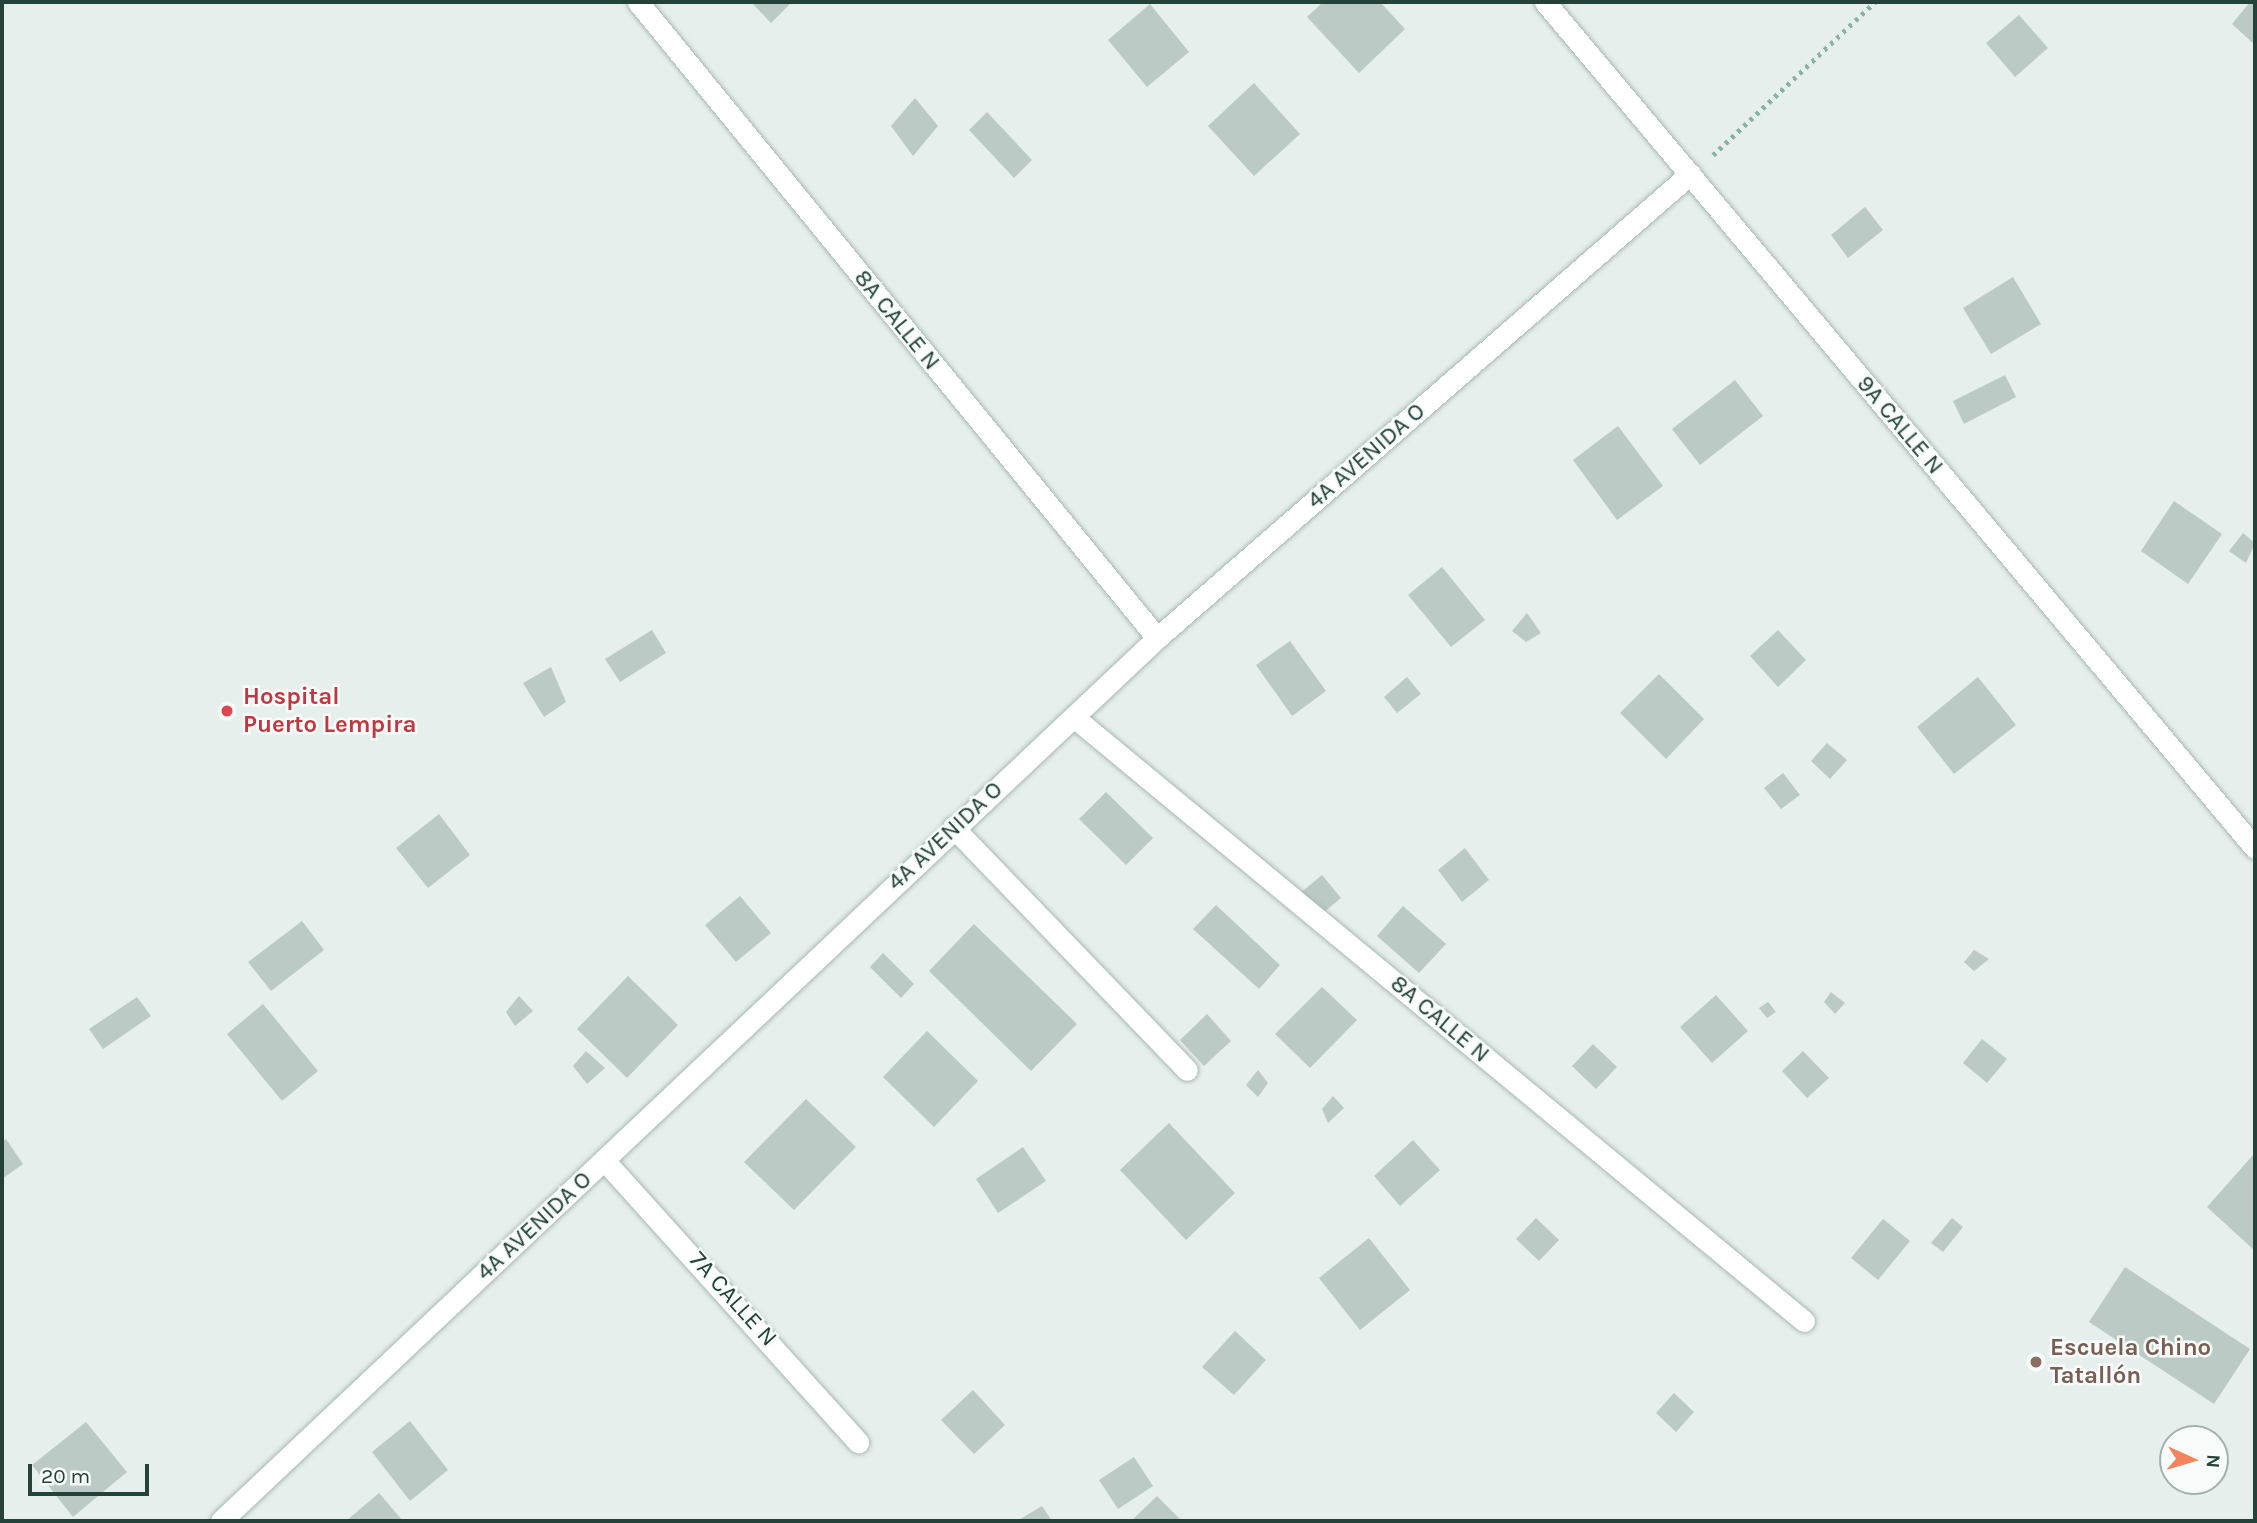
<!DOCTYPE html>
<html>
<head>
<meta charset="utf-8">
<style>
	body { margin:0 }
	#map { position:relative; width:2257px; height:1523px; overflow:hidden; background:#e6efeb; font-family:Karla,sans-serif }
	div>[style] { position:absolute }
	.building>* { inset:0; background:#bbcac4 }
	.path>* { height:4.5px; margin-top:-2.25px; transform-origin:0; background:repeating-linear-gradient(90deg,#86b3a5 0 3.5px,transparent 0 8.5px) }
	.roads { filter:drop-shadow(0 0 2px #a8b8b2) drop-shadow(0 0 2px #a8b8b2) }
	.minor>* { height:21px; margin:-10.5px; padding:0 10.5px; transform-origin:10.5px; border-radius:10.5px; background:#fff }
	.dots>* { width:19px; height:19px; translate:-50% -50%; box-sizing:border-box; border:4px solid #f7fbf9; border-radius:50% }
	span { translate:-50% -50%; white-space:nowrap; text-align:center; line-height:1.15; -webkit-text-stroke:5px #f7fbf9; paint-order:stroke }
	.street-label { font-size:24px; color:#24423a }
	.health-label { font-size:24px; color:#be3a42; font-weight:700 }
	.left { translate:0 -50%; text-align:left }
	.education-label { font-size:24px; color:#785e54; font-weight:700 }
	.frame { position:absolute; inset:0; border:4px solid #24423a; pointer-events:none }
	.north { position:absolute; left:2159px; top:1425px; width:70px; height:70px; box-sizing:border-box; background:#f7fbf9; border:2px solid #a3b1ad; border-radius:50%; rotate:94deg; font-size:19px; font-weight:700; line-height:28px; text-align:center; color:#24423a }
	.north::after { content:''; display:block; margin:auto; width:24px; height:32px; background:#f4845f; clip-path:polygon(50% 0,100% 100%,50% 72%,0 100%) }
	.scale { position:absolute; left:28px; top:1464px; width:121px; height:32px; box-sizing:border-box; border:4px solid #24423a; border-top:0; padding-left:9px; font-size:21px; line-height:24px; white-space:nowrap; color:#24423a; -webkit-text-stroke:5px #f7fbf9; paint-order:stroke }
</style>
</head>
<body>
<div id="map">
	<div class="building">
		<div style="clip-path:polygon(751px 2px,792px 2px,771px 23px)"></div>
		<div style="clip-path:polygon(1323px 2px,1380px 2px,1405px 29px,1359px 73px,1307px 17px)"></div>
		<div style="clip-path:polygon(2250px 2px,2255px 2px,2255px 45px,2232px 24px)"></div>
		<div style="clip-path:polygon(1150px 4px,1189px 52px,1147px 87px,1108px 40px)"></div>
		<div style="clip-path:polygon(2019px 15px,2048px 48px,2015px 77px,1986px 43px)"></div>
		<div style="clip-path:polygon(1254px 83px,1300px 134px,1254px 176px,1208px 126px)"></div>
		<div style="clip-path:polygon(915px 98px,938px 126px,913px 156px,891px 126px)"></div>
		<div style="clip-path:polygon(987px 112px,1032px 160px,1014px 178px,969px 130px)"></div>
		<div style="clip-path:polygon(1865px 207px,1883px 230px,1848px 258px,1831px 235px)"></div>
		<div style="clip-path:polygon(2013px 277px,2041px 324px,1991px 354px,1963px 308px)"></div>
		<div style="clip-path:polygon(2005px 375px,2016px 397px,1964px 424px,1953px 401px)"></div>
		<div style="clip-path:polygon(1735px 380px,1763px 416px,1700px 465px,1672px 429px)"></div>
		<div style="clip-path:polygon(1618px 426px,1663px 486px,1617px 520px,1573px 460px)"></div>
		<div style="clip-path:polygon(2174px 501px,2222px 534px,2188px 584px,2141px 551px)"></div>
		<div style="clip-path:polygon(2243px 533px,2255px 543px,2246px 563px,2229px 551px)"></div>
		<div style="clip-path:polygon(1442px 567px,1485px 620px,1451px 647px,1408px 595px)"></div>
		<div style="clip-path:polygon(1527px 613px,1541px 633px,1526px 642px,1512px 631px)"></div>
		<div style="clip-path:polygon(652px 630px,666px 653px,620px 682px,605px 659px)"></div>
		<div style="clip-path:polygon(1778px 630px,1806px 660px,1778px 687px,1750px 656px)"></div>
		<div style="clip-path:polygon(1290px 641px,1326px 691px,1292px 716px,1256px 665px)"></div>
		<div style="clip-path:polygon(551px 667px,566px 702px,544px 717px,523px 683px)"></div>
		<div style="clip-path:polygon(1659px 674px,1704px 719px,1666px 759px,1620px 713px)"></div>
		<div style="clip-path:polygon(1407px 677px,1421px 694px,1397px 713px,1384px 697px)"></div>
		<div style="clip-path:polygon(1978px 677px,2016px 725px,1954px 774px,1917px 727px)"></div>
		<div style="clip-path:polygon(1827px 743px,1847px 760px,1830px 779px,1811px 761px)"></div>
		<div style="clip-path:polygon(1783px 773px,1800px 795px,1781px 809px,1764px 788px)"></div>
		<div style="clip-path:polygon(1106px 792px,1153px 838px,1126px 865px,1079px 819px)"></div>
		<div style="clip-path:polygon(439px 814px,470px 855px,428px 888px,396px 848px)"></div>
		<div style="clip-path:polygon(1465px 848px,1489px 880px,1462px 902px,1438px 870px)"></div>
		<div style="clip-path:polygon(1322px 875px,1341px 898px,1318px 917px,1299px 894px)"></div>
		<div style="clip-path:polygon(740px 896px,771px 933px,736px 962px,705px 925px)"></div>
		<div style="clip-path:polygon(1216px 905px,1280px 965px,1259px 989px,1193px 929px)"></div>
		<div style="clip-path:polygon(1403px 906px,1446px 944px,1419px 973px,1377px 936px)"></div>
		<div style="clip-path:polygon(302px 921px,324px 950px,271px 991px,248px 962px)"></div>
		<div style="clip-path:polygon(974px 924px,1077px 1024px,1031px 1071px,929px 971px)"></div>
		<div style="clip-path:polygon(1974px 950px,1989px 959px,1974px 971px,1964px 962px)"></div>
		<div style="clip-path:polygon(883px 953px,914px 984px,901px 998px,870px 967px)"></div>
		<div style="clip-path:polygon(628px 976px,678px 1025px,627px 1078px,577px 1029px)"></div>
		<div style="clip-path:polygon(1322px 987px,1357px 1020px,1310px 1068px,1275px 1034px)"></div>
		<div style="clip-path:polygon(1831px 992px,1845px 1003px,1835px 1014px,1824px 1002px)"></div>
		<div style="clip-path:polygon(1716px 995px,1748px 1031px,1712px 1063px,1680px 1027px)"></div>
		<div style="clip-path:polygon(519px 996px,533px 1011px,515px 1026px,506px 1012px)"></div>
		<div style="clip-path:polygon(137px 997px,151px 1016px,103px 1049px,89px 1029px)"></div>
		<div style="clip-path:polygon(1768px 1002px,1776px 1012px,1767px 1018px,1759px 1008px)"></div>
		<div style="clip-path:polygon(263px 1004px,318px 1071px,282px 1101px,227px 1034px)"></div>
		<div style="clip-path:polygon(1207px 1014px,1231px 1041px,1204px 1066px,1180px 1040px)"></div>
		<div style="clip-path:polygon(927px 1031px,978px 1081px,934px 1127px,883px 1077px)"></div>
		<div style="clip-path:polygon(1982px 1039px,2007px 1059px,1987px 1083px,1963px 1063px)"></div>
		<div style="clip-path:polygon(1593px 1044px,1617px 1067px,1596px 1089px,1572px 1066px)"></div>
		<div style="clip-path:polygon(586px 1051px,605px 1068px,587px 1084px,573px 1066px)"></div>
		<div style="clip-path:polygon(1803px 1051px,1829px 1078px,1807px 1098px,1782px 1071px)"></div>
		<div style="clip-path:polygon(1258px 1070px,1268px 1083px,1258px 1097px,1246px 1085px)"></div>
		<div style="clip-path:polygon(1333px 1096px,1344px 1108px,1328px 1123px,1322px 1109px)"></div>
		<div style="clip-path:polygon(806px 1099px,856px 1147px,794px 1210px,744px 1162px)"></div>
		<div style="clip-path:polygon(1169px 1123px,1235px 1193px,1186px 1240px,1120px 1170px)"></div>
		<div style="clip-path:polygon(6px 1139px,23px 1164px,2px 1179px,2px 1142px)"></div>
		<div style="clip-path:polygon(1413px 1140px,1440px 1170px,1400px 1206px,1374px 1176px)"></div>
		<div style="clip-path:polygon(1023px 1147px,1046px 1181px,998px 1213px,976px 1179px)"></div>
		<div style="clip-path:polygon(2253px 1155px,2255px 1157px,2255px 1251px,2207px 1207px)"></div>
		<div style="clip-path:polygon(1536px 1218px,1559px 1240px,1539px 1261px,1516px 1239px)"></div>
		<div style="clip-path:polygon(1952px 1218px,1963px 1227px,1943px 1252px,1931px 1243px)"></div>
		<div style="clip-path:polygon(1883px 1219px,1910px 1241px,1878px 1280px,1851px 1258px)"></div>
		<div style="clip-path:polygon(1369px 1238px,1410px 1290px,1360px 1330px,1319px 1278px)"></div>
		<div style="clip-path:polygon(2125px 1267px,2250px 1349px,2214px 1404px,2089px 1322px)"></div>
		<div style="clip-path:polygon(1235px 1331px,1266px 1360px,1234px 1395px,1202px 1367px)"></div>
		<div style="clip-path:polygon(973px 1390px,1005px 1425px,974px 1454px,941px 1420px)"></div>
		<div style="clip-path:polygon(1674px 1393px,1694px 1412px,1676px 1432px,1656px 1413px)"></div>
		<div style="clip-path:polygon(410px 1421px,448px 1470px,410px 1501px,372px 1452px)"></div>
		<div style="clip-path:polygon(86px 1422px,127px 1472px,73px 1517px,32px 1465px)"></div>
		<div style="clip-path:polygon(1134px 1457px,1153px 1486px,1118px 1509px,1099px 1480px)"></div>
		<div style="clip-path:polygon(379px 1493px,403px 1521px,346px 1521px)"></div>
		<div style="clip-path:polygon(1157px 1496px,1182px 1521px,1131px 1521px)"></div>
		<div style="clip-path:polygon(1042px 1506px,1052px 1521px,1017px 1521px)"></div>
	</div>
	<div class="path">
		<div style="left:1713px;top:155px;width:223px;rotate:-43.4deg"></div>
	</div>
	<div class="roads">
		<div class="minor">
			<div style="left:638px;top:2px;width:821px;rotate:50.78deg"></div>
			<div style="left:1545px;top:2px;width:1104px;rotate:50deg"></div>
			<div style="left:1075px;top:718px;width:946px;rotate:39.6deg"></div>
			<div style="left:953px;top:827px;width:337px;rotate:46.1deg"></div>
			<div style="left:604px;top:1160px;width:380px;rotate:48deg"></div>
			<div style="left:221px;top:1521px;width:1287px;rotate:-43.33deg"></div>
			<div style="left:1157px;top:638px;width:707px;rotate:-41.04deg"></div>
		</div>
	</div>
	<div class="dots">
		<div style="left:227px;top:711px;background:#e0444e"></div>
		<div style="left:2036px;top:1362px;background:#8d6e63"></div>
	</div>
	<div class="street-label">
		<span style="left:897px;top:320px;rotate:51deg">8A CALLE N</span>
		<span style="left:1900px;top:425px;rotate:50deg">9A CALLE N</span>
		<span style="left:1366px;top:456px;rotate:-41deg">4A AVENIDA O</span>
		<span style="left:945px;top:836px;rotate:-43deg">4A AVENIDA O</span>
		<span style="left:1440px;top:1019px;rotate:40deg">8A CALLE N</span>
		<span style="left:534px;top:1226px;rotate:-43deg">4A AVENIDA O</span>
		<span style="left:733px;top:1299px;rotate:48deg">7A CALLE N</span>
	</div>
	<div class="health-label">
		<span class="left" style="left:243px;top:711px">Hospital<br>Puerto Lempira</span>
	</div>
	<div class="education-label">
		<span class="left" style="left:2050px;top:1362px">Escuela Chino<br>Tatallón</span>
	</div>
	<div class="frame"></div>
	<div class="north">N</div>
	<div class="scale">20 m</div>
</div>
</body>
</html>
